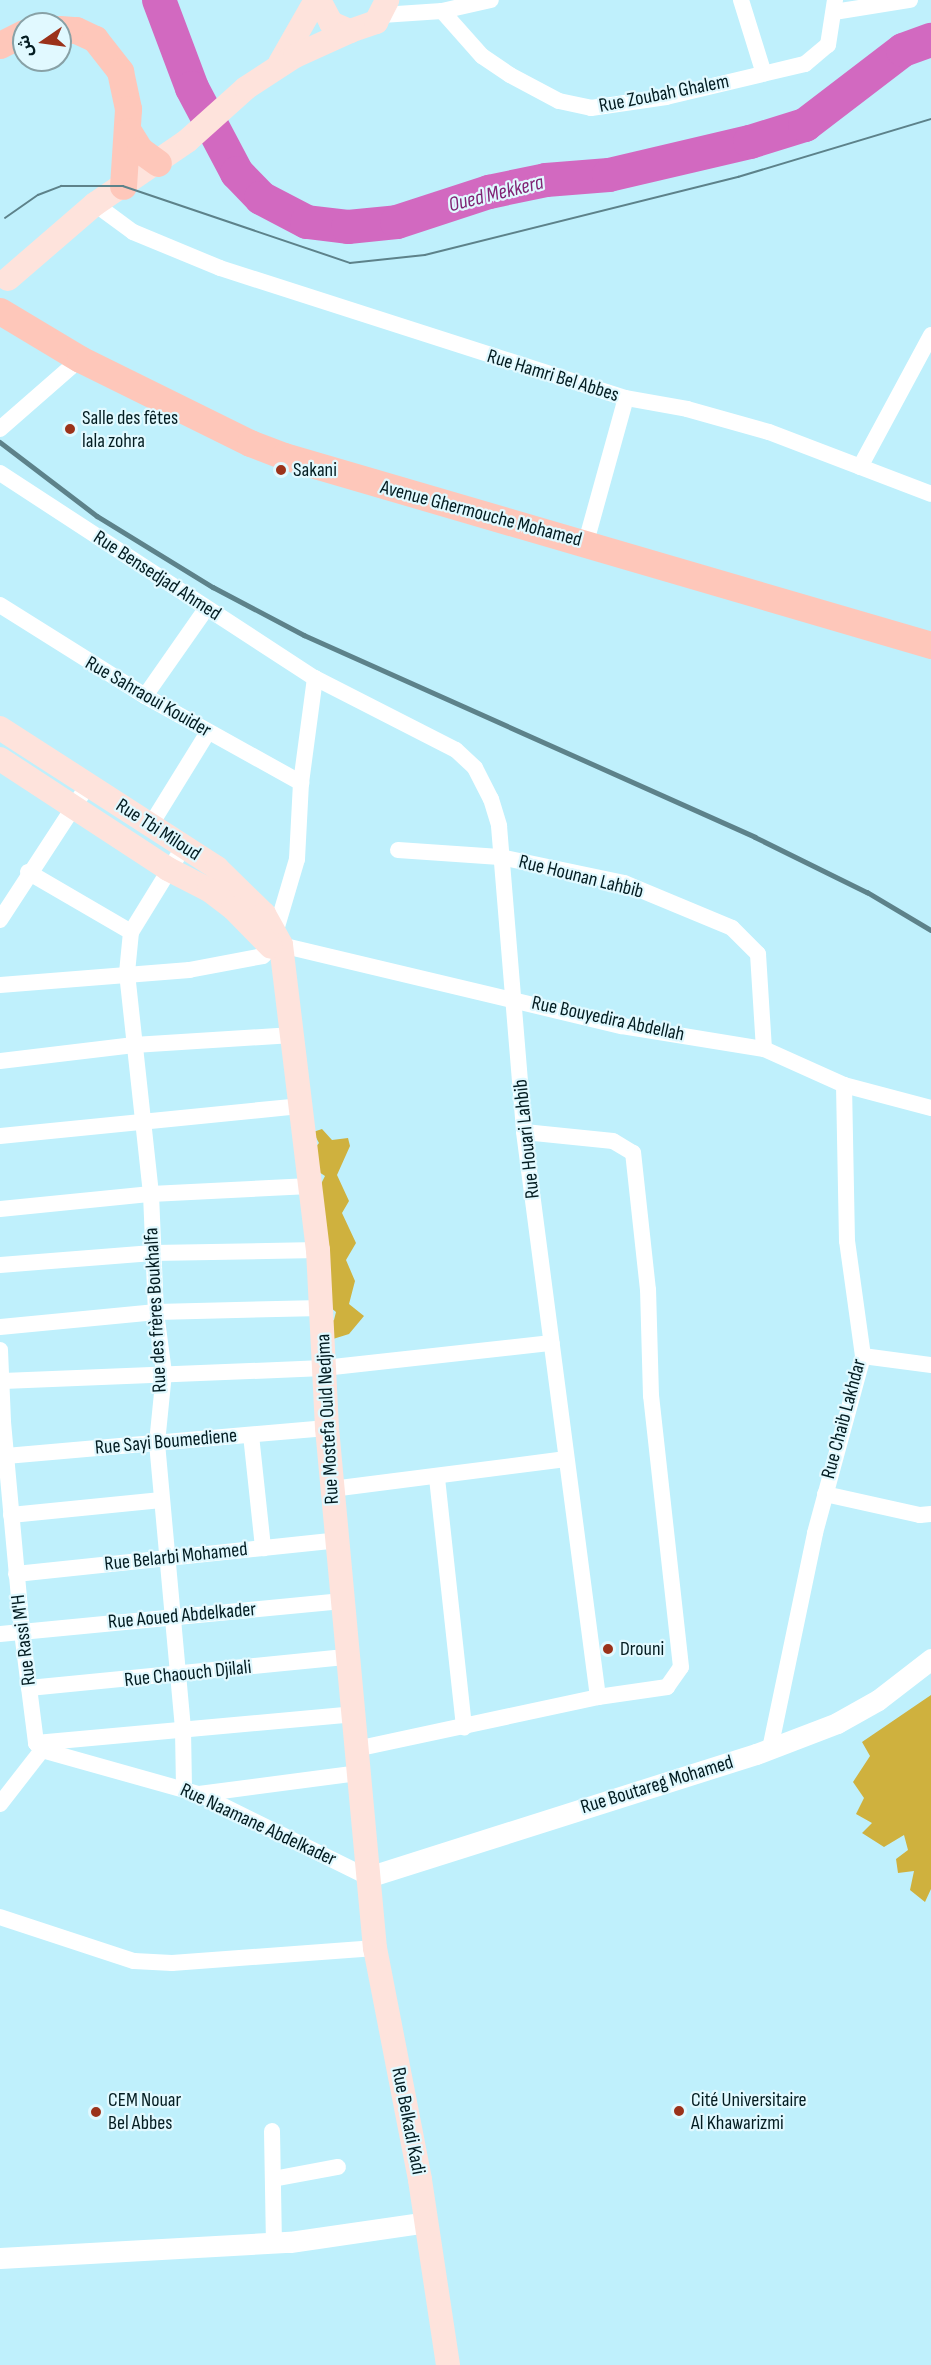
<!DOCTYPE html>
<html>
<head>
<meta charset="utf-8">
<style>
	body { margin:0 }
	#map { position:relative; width:931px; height:2365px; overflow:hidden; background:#bff0fc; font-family:"Sofia Sans Condensed","Noto Sans Arabic",sans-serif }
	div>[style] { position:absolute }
	.forest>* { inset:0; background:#cfb13e }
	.river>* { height:34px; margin:-17px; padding:0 17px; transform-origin:17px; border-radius:17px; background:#d269c0 }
	.minor>* { height:16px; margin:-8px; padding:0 8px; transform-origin:8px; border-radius:8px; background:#fff }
	.tertiary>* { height:21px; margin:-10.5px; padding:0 10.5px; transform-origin:10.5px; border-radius:10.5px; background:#fff }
	.secondary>* { height:24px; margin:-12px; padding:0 12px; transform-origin:12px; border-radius:12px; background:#fee3dc }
	.primary>* { height:27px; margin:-13.5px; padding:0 13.5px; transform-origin:13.5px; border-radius:13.5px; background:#fec7ba }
	.tram>* { height:1.5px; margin:-0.75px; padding:0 0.75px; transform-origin:0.75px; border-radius:0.75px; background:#5d828a }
	.rail>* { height:4.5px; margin:-2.25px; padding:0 2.25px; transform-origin:2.25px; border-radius:2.25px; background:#5d828a }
	.dots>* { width:16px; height:16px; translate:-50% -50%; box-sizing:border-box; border:3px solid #e1f9ff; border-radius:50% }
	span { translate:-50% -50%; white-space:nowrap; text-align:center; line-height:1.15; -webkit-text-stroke:4.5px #e1f9ff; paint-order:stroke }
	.street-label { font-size:20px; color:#031c21 }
	.poi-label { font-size:20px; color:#031c21 }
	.left { translate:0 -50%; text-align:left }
	.water-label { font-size:21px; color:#812374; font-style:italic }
	.north { position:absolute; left:12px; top:12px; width:60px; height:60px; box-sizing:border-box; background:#e1f9ff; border:2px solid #88a1a6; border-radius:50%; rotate:257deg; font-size:16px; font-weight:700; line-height:24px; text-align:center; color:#031c21 }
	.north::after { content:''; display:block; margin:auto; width:21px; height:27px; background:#9b321a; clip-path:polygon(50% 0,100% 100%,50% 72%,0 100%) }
</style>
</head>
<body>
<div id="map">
	<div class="forest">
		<div style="clip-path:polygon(322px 1129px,332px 1140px,348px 1138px,350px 1146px,337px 1175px,349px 1201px,342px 1213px,356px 1243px,346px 1260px,355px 1281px,349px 1304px,364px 1316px,349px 1334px,333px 1339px,327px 1323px,334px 1320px,336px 1312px,324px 1302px,317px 1192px,325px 1176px,316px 1170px,313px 1150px,319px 1143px,313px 1132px)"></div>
		<div style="clip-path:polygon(931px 1695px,931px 1889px,925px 1902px,910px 1890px,914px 1871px,898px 1873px,896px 1859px,908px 1850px,904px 1835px,884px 1847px,862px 1833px,872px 1823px,856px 1814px,864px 1798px,853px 1782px,870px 1756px,862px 1742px)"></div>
	</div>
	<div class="river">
		<div style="left:159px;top:0;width:94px;rotate:69.4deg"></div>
		<div style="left:192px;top:88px;width:96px;rotate:62.1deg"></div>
		<div style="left:237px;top:173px;width:35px;rotate:46deg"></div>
		<div style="left:261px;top:198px;width:52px;rotate:27.6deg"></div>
		<div style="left:307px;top:222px;width:41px;rotate:7deg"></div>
		<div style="left:348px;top:227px;width:49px;rotate:-5.8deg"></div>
		<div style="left:397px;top:222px;width:97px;rotate:-18.1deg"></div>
		<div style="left:489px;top:192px;width:58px;rotate:-11.9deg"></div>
		<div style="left:546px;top:180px;width:63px;rotate:-4.5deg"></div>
		<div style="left:609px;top:175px;width:145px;rotate:-13.2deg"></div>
		<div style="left:750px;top:142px;width:58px;rotate:-17.2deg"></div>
		<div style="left:805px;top:125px;width:123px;rotate:-37.4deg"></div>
		<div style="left:903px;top:50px;width:30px;rotate:-20deg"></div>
	</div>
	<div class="minor">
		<div style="left:741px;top:0;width:77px;rotate:72.7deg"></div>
		<div style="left:442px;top:11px;width:60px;rotate:48.4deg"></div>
		<div style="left:482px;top:56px;width:34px;rotate:34deg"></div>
		<div style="left:510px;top:75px;width:55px;rotate:28deg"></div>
		<div style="left:559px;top:101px;width:33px;rotate:12deg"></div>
		<div style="left:591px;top:108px;width:76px;rotate:-8.3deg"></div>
		<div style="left:666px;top:97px;width:143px;rotate:-13.4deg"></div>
		<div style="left:805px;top:64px;width:30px;rotate:-40deg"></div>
		<div style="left:828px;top:45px;width:46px;rotate:-81.2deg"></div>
		<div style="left:834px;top:12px;width:77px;rotate:-9deg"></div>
		<div style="left:382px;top:15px;width:60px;rotate:-3.8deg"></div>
		<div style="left:442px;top:11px;width:50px;rotate:-12.7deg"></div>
		<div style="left:95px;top:204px;width:47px;rotate:36.4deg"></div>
		<div style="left:133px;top:232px;width:94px;rotate:22.5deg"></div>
		<div style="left:220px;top:268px;width:426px;rotate:17.8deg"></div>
		<div style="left:626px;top:398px;width:62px;rotate:10.2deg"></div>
		<div style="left:687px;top:409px;width:85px;rotate:15.7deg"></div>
		<div style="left:769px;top:432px;width:173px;rotate:20.9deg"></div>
		<div style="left:0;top:429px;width:106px;rotate:-41.2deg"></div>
		<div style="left:860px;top:467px;width:150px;rotate:-61.7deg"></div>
		<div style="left:0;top:473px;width:376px;rotate:33.1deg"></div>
		<div style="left:315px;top:678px;width:158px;rotate:27.1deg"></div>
		<div style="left:456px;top:750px;width:26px;rotate:43deg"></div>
		<div style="left:475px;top:768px;width:35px;rotate:63deg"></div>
		<div style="left:491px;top:799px;width:28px;rotate:73deg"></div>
		<div style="left:499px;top:826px;width:307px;rotate:85.3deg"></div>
		<div style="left:524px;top:1132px;width:570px;rotate:82.54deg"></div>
		<div style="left:586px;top:542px;width:149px;rotate:-74.5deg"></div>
		<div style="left:0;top:605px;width:171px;rotate:32.1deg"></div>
		<div style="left:145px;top:696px;width:179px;rotate:29.1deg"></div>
		<div style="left:145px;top:696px;width:106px;rotate:-55deg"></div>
		<div style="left:150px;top:826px;width:110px;rotate:-58.3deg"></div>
		<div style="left:184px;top:846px;width:101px;rotate:121.6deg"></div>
		<div style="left:131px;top:932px;width:41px;rotate:95.6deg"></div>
		<div style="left:127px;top:973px;width:222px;rotate:83.8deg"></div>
		<div style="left:151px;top:1194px;width:118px;rotate:87.6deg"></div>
		<div style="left:156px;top:1312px;width:62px;rotate:82.5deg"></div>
		<div style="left:164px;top:1373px;width:70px;rotate:95.7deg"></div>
		<div style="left:157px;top:1443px;width:288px;rotate:84.8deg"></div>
		<div style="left:183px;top:1730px;width:59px;rotate:89deg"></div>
		<div style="left:398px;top:850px;width:102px;rotate:3.9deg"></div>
		<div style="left:500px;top:857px;width:127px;rotate:11.8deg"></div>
		<div style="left:624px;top:883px;width:117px;rotate:22.6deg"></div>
		<div style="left:732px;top:928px;width:37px;rotate:45deg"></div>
		<div style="left:758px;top:954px;width:95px;rotate:86.4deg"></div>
		<div style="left:28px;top:872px;width:119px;rotate:30.2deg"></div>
		<div style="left:0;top:920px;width:161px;rotate:-56.9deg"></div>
		<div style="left:281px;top:945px;width:350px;rotate:13.4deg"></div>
		<div style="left:622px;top:1026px;width:144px;rotate:9.2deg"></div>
		<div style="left:764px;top:1049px;width:88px;rotate:24.2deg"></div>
		<div style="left:844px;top:1085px;width:90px;rotate:14.8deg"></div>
		<div style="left:0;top:985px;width:190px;rotate:-4.5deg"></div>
		<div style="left:189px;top:970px;width:75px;rotate:-10.7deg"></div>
		<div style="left:263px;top:956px;width:12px;rotate:-48deg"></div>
		<div style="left:271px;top:947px;width:92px;rotate:-73.5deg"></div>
		<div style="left:297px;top:859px;width:76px;rotate:-87deg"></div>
		<div style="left:301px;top:783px;width:106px;rotate:-82.4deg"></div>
		<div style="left:0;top:1061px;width:135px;rotate:-6.8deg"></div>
		<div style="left:134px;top:1045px;width:159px;rotate:-3.6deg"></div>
		<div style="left:0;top:1136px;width:301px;rotate:-5.7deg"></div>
		<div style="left:0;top:1209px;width:152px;rotate:-5.7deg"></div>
		<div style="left:151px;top:1194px;width:159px;rotate:-2.9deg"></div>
		<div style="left:0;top:1265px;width:153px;rotate:-4.5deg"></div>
		<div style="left:153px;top:1253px;width:165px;rotate:-1deg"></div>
		<div style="left:0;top:1327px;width:157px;rotate:-5.5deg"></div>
		<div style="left:156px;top:1312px;width:166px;rotate:-1.4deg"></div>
		<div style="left:0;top:1350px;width:72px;rotate:87.6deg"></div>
		<div style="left:3px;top:1422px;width:211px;rotate:84.8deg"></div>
		<div style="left:22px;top:1632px;width:112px;rotate:82.8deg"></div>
		<div style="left:36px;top:1743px;width:9px;rotate:49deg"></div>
		<div style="left:863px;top:1356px;width:69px;rotate:7.5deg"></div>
		<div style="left:3px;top:1381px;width:321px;rotate:-2.3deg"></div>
		<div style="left:324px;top:1368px;width:229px;rotate:-6.3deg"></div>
		<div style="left:251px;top:1435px;width:114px;rotate:83.9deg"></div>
		<div style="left:6px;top:1456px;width:322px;rotate:-5deg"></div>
		<div style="left:437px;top:1478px;width:251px;rotate:83.8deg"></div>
		<div style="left:332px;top:1489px;width:236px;rotate:-7.3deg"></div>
		<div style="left:825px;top:1494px;width:97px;rotate:12.5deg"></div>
		<div style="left:920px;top:1515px;width:11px;rotate:-5deg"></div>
		<div style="left:11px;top:1515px;width:151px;rotate:-5.7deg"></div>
		<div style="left:16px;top:1574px;width:323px;rotate:-6deg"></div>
		<div style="left:0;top:1634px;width:344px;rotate:-5.5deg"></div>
		<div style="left:29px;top:1688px;width:320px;rotate:-5.6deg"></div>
		<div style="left:36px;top:1743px;width:318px;rotate:-5.2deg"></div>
		<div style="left:356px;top:1749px;width:248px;rotate:-12.1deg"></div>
		<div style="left:598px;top:1697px;width:70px;rotate:-8.2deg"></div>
		<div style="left:667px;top:1687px;width:24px;rotate:-55deg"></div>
		<div style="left:681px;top:1667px;width:273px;rotate:-96.3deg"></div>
		<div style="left:651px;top:1396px;width:106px;rotate:-91.6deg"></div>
		<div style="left:648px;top:1290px;width:138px;rotate:-96.2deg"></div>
		<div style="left:633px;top:1153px;width:23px;rotate:-149deg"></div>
		<div style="left:613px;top:1141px;width:89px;rotate:-174.2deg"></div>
		<div style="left:770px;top:1749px;width:221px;rotate:-78.2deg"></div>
		<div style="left:815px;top:1533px;width:183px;rotate:-74.8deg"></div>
		<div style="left:863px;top:1356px;width:116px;rotate:-97.9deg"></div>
		<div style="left:847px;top:1241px;width:156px;rotate:-91.1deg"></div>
		<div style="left:42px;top:1750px;width:163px;rotate:15.7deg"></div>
		<div style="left:199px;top:1794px;width:188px;rotate:26.2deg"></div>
		<div style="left:199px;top:1794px;width:160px;rotate:-7.5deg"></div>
		<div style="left:0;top:1804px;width:68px;rotate:-52.1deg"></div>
		<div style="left:0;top:1917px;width:141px;rotate:18.2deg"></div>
		<div style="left:134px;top:1961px;width:38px;rotate:3deg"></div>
		<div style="left:172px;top:1963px;width:204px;rotate:-4.2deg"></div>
		<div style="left:272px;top:2131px;width:112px;rotate:89deg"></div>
		<div style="left:273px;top:2179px;width:66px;rotate:-10.5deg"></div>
	</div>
	<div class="tertiary">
		<div style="left:368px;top:1877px;width:407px;rotate:-17.6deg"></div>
		<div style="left:756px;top:1754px;width:87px;rotate:-20.9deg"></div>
		<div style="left:837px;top:1723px;width:47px;rotate:-29.3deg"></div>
		<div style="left:878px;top:1700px;width:67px;rotate:-37.7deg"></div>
		<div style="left:0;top:2258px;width:290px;rotate:-3.2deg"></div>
		<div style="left:290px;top:2242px;width:138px;rotate:-8.3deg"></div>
	</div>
	<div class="secondary">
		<div style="left:319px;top:0;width:26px;rotate:62deg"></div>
		<div style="left:331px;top:23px;width:21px;rotate:23deg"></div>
		<div style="left:350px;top:31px;width:28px;rotate:-19deg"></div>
		<div style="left:376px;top:22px;width:25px;rotate:-63deg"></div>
		<div style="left:280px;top:63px;width:73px;rotate:-60.3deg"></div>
		<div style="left:8px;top:279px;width:115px;rotate:-40.8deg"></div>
		<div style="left:95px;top:204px;width:112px;rotate:-34.4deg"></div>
		<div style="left:187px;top:141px;width:79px;rotate:-41.9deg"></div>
		<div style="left:246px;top:88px;width:59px;rotate:-33.1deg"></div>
		<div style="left:295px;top:56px;width:60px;rotate:-24.4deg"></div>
		<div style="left:0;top:728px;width:258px;rotate:32.8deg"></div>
		<div style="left:217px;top:868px;width:66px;rotate:44.4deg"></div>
		<div style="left:264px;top:914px;width:35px;rotate:61deg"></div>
		<div style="left:281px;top:945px;width:307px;rotate:83.1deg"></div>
		<div style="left:318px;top:1250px;width:178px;rotate:87.1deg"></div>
		<div style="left:327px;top:1428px;width:522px;rotate:84.73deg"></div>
		<div style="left:375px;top:1948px;width:236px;rotate:79deg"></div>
		<div style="left:420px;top:2180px;width:187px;rotate:81.4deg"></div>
		<div style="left:0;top:759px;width:201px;rotate:33.2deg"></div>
		<div style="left:168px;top:869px;width:46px;rotate:27.1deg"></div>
		<div style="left:209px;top:890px;width:30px;rotate:37deg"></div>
		<div style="left:233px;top:908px;width:54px;rotate:45.7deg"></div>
	</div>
	<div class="primary">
		<div style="left:60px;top:29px;width:16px;rotate:4deg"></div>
		<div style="left:76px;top:30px;width:21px;rotate:25deg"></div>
		<div style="left:95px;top:39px;width:41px;rotate:52deg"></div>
		<div style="left:120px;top:71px;width:39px;rotate:78deg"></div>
		<div style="left:128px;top:109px;width:77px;rotate:93.7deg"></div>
		<div style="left:0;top:45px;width:27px;rotate:-27deg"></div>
		<div style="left:128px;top:131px;width:22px;rotate:58deg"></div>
		<div style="left:140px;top:150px;width:22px;rotate:36deg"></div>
		<div style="left:0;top:311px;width:93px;rotate:31deg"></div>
		<div style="left:80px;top:359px;width:190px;rotate:26.3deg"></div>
		<div style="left:250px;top:443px;width:36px;rotate:21deg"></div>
		<div style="left:284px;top:456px;width:674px;rotate:16.28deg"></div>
	</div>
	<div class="tram">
		<div style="left:5px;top:218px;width:40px;rotate:-34.9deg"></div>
		<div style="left:38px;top:195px;width:25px;rotate:-21deg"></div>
		<div style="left:61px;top:186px;width:62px"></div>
		<div style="left:123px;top:186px;width:240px;rotate:18.7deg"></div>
		<div style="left:350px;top:263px;width:75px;rotate:-6.1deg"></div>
		<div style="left:425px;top:255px;width:323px;rotate:-14deg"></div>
		<div style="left:738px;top:177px;width:202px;rotate:-16.7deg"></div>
	</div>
	<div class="rail">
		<div style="left:0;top:442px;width:122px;rotate:37.3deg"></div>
		<div style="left:97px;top:516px;width:136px;rotate:31.5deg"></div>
		<div style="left:213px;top:587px;width:103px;rotate:27.8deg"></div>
		<div style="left:304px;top:635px;width:494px;rotate:24.1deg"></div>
		<div style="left:755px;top:837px;width:125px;rotate:26.2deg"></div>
		<div style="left:867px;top:892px;width:74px;rotate:30.7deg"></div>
	</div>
	<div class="dots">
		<div style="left:70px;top:429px;background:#9b321a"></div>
		<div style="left:281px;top:470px;background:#9b321a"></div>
		<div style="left:608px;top:1649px;background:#9b321a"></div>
		<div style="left:679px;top:2111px;background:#9b321a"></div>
		<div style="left:96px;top:2112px;background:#9b321a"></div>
	</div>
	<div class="street-label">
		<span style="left:664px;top:94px;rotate:-11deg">Rue Zoubah Ghalem</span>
		<span style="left:553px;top:376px;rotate:17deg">Rue Hamri Bel Abbes</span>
		<span style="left:481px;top:514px;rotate:15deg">Avenue Ghermouche Mohamed</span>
		<span style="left:157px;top:576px;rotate:33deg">Rue Bensedjad Ahmed</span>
		<span style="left:148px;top:697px;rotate:30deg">Rue Sahraoui Kouider</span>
		<span style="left:158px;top:830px;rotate:33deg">Rue Tbi Miloud</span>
		<span style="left:581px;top:877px;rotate:14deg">Rue Hounan Lahbib</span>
		<span style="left:608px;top:1019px;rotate:12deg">Rue Bouyedira Abdellah</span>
		<span style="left:527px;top:1139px;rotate:-96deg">Rue Houari Lahbib</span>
		<span style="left:156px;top:1310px;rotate:-93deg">Rue des frères Boukhalfa</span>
		<span style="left:328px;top:1419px;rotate:-93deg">Rue Mostefa Ould Nedjma</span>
		<span style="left:844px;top:1419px;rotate:-75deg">Rue Chaib Lakhdar</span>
		<span style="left:166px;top:1442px;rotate:-5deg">Rue Sayi Boumediene</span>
		<span style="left:176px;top:1557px;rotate:-6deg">Rue Belarbi Mohamed</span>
		<span style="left:182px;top:1616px;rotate:-5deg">Rue Aoued Abdelkader</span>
		<span style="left:24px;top:1640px;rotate:-97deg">Rue Rassi M'H</span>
		<span style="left:188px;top:1674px;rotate:-6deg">Rue Chaouch Djilali</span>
		<span style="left:657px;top:1785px;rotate:-17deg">Rue Boutareg Mohamed</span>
		<span style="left:258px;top:1825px;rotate:25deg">Rue Naamane Abdelkader</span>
		<span style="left:408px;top:2121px;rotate:79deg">Rue Belkadi Kadi</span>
	</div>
	<div class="poi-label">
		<span class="left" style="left:82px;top:430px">Salle des fêtes<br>lala zohra</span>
		<span class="left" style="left:293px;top:470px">Sakani</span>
		<span class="left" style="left:620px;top:1649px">Drouni</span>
		<span class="left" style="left:108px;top:2112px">CEM Nouar<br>Bel Abbes</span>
		<span class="left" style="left:691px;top:2112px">Cité Universitaire<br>Al Khawarizmi</span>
	</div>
	<div class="water-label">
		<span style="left:496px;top:194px;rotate:-14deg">Oued Mekkera</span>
	</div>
	<div class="north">ش</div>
</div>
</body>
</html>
